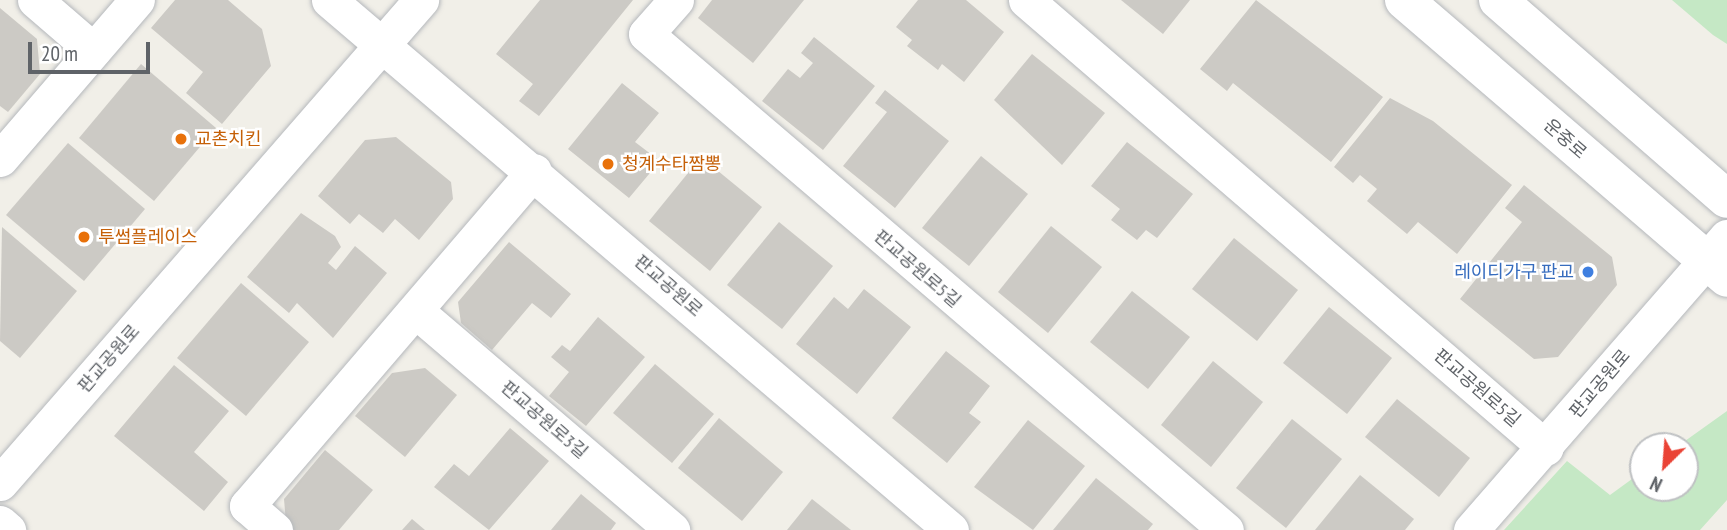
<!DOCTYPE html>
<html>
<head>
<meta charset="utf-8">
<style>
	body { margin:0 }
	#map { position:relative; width:1727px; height:530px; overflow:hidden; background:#f1efe8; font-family:"PT Sans Narrow","Noto Sans KR",sans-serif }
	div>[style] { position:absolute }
	.green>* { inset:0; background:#c5e8c5 }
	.building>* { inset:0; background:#cccac5 }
	.roads { filter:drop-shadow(0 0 2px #b5b8bc) drop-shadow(0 0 2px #b5b8bc) }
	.minor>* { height:35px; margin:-17.5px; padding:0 17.5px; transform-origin:17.5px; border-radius:17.5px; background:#fff }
	.secondary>* { height:38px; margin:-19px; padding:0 19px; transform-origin:19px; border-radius:19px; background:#fff }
	.dots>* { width:19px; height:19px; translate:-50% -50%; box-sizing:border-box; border:4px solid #fff; border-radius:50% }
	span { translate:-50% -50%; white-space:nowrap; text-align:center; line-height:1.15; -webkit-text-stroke:5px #fff; paint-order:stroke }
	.food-label { font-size:18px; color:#c56008 }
	.left { translate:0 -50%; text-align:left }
	.street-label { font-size:18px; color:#5f6368 }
	.shop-label { font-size:18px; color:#366cbe }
	.right { translate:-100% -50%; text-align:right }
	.north { position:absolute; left:1629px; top:432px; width:70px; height:70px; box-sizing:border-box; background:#fff; border:2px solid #bfc1c3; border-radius:50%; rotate:205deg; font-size:19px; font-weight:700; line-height:28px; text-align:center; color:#5f6368 }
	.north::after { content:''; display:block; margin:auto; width:24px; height:32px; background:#ea4335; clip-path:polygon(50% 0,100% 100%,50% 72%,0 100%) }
	.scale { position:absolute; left:28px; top:42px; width:122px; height:32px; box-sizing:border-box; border:4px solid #5f6368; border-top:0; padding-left:9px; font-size:21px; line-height:24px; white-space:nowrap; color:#5f6368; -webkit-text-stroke:5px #fff; paint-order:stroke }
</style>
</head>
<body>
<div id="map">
	<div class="green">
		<div style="clip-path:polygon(1672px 0,1727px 0,1727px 44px,1713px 35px)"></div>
		<div style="clip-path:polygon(1727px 411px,1727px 500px,1700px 530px,1504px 530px,1567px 461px,1610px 495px,1643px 471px,1643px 488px,1685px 488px,1685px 446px,1678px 446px)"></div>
	</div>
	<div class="building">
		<div style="clip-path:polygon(175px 0,228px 0,262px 29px,271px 66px,222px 124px,186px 93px,203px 72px,151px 28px)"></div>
		<div style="clip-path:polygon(540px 0,633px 0,539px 116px,519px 101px,533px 84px,496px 54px)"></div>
		<div style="clip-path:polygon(712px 0,804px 0,753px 63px,698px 18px)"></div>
		<div style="clip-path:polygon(918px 0,966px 0,1004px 32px,964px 82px,942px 64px,938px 70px,907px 46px,912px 40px,896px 27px)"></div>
		<div style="clip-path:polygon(1121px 0,1190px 0,1163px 34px)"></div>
		<div style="clip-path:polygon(1256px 0,1383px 97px,1331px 162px,1233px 83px,1227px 91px,1200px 69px)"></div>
		<div style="clip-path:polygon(0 8px,37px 39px,40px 74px,8px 112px,0 106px)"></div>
		<div style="clip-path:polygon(814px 37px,875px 86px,823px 150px,762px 101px,788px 69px,800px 78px,813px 63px,801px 53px)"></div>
		<div style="clip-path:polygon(1032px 54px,1105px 113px,1062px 165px,994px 100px)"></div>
		<div style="clip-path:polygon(141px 64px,216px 128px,154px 201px,79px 138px)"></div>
		<div style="clip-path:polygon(622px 83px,659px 113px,635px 142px,660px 161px,629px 198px,568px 149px)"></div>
		<div style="clip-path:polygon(885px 90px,949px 141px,895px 208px,843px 166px,887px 112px,875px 103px)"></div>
		<div style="clip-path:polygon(1390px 98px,1433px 121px,1512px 185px,1457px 254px,1418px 222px,1407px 234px,1367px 201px,1377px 189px,1360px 175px,1353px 183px,1334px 167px)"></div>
		<div style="clip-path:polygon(396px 137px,451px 182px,453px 199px,419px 240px,395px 219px,383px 233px,359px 214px,350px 224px,318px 196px,365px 140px)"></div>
		<div style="clip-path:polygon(1127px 142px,1193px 194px,1157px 238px,1146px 230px,1137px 240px,1111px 220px,1120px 209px,1091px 186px)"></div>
		<div style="clip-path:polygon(68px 143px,145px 209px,84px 281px,6px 215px)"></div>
		<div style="clip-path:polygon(981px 156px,1028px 194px,969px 266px,922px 228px)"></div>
		<div style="clip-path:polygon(701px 157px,762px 207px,710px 271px,649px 221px)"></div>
		<div style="clip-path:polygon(1524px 185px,1612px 257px,1617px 285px,1558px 357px,1534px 359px,1460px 299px,1522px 222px,1505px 208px)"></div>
		<div style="clip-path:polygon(301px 213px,335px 236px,341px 247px,328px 263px,336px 270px,355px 246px,387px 273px,333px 338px,297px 303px,289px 313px,247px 277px)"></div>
		<div style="clip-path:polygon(779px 222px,833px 266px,782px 329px,727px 285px)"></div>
		<div style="clip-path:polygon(1051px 226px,1102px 267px,1048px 333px,998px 292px)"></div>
		<div style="clip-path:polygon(2px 227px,77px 291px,20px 358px,0 341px)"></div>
		<div style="clip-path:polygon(1234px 238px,1298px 290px,1257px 341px,1192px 289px)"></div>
		<div style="clip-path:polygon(509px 242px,571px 294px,551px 318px,532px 303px,492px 350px,461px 323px,458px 302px)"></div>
		<div style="clip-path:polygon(241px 283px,309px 342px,246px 416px,177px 358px)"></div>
		<div style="clip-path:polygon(864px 289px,911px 327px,857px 394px,796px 344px,834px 297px,848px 309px)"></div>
		<div style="clip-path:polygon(1132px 291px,1190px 337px,1148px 389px,1090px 342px)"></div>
		<div style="clip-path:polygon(1329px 307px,1392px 358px,1347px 414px,1283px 363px)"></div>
		<div style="clip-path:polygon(598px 317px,645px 357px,586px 426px,549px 396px,569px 372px,551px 357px,562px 345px,570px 351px)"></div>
		<div style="clip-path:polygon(946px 351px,990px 386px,969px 413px,981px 422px,947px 463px,892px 418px)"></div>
		<div style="clip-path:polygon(1213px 361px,1263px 402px,1211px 467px,1161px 425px)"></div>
		<div style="clip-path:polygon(655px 364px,714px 414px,672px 463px,613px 413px)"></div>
		<div style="clip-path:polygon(174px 365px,229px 411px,194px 452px,228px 482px,204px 511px,114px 436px)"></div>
		<div style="clip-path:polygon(425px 368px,457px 395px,405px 457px,355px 416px,392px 373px)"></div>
		<div style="clip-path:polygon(1397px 399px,1470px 458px,1439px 497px,1365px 437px)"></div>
		<div style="clip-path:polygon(719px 418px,783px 472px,742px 521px,678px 468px)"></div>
		<div style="clip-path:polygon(1292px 419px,1342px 459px,1286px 528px,1236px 488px)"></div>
		<div style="clip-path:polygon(1028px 420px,1085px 466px,1033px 530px,974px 487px)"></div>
		<div style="clip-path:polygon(510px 428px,549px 461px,489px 530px,434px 487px,454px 464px,469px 476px)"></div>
		<div style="clip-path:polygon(325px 450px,373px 490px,339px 530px,294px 530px,286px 523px,284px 499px)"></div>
		<div style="clip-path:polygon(1360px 475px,1414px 519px,1405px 530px,1315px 530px)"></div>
		<div style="clip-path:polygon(1096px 478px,1153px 524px,1148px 530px,1053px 530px)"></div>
		<div style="clip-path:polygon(581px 494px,616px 523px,611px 530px,551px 530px)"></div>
		<div style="clip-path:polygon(812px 499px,851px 530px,787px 530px)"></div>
		<div style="clip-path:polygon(412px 519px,425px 530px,402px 530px)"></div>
	</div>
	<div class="roads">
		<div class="minor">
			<div style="left:35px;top:0;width:77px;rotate:40.8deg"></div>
			<div style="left:329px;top:0;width:817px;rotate:40.43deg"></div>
			<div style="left:676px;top:0;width:45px;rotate:131.4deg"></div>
			<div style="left:646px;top:34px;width:763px;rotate:40.54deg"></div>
			<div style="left:1026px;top:0;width:686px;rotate:40.75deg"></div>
			<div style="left:0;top:159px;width:210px;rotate:-49.3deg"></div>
			<div style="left:416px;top:311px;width:337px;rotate:40.5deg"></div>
			<div style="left:0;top:483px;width:641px;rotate:-48.92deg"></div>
			<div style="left:0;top:523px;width:11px;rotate:41deg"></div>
			<div style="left:275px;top:530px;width:37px;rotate:-139deg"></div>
			<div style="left:247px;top:506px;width:441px;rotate:-49.4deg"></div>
			<div style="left:1471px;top:530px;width:389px;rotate:-48.9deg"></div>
		</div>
		<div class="secondary">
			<div style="left:1404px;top:0;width:426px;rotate:40.7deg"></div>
			<div style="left:1498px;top:0;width:303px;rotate:41deg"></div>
		</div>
	</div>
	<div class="dots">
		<div style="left:181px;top:139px;background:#e8710a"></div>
		<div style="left:608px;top:164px;background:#e8710a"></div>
		<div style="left:84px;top:237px;background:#e8710a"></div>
		<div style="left:1588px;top:272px;background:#3f7fe0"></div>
	</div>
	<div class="food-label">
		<span class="left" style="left:195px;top:139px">교촌치킨</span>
		<span class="left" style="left:622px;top:164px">청계수타짬뽕</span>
		<span class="left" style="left:98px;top:237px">투썸플레이스</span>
	</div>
	<div class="street-label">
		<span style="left:1565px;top:139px;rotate:41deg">운중로</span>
		<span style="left:917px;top:269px;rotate:41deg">판교공원로5길</span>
		<span style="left:668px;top:286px;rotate:41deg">판교공원로</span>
		<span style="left:109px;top:359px;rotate:-49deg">판교공원로</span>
		<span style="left:1600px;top:384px;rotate:-50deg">판교공원로</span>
		<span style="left:1477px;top:388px;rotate:41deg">판교공원로5길</span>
		<span style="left:544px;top:420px;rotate:41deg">판교공원로3길</span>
	</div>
	<div class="shop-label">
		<span class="right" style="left:1574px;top:272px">레이디가구 판교</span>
	</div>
	<div class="north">N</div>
	<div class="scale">20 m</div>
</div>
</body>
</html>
